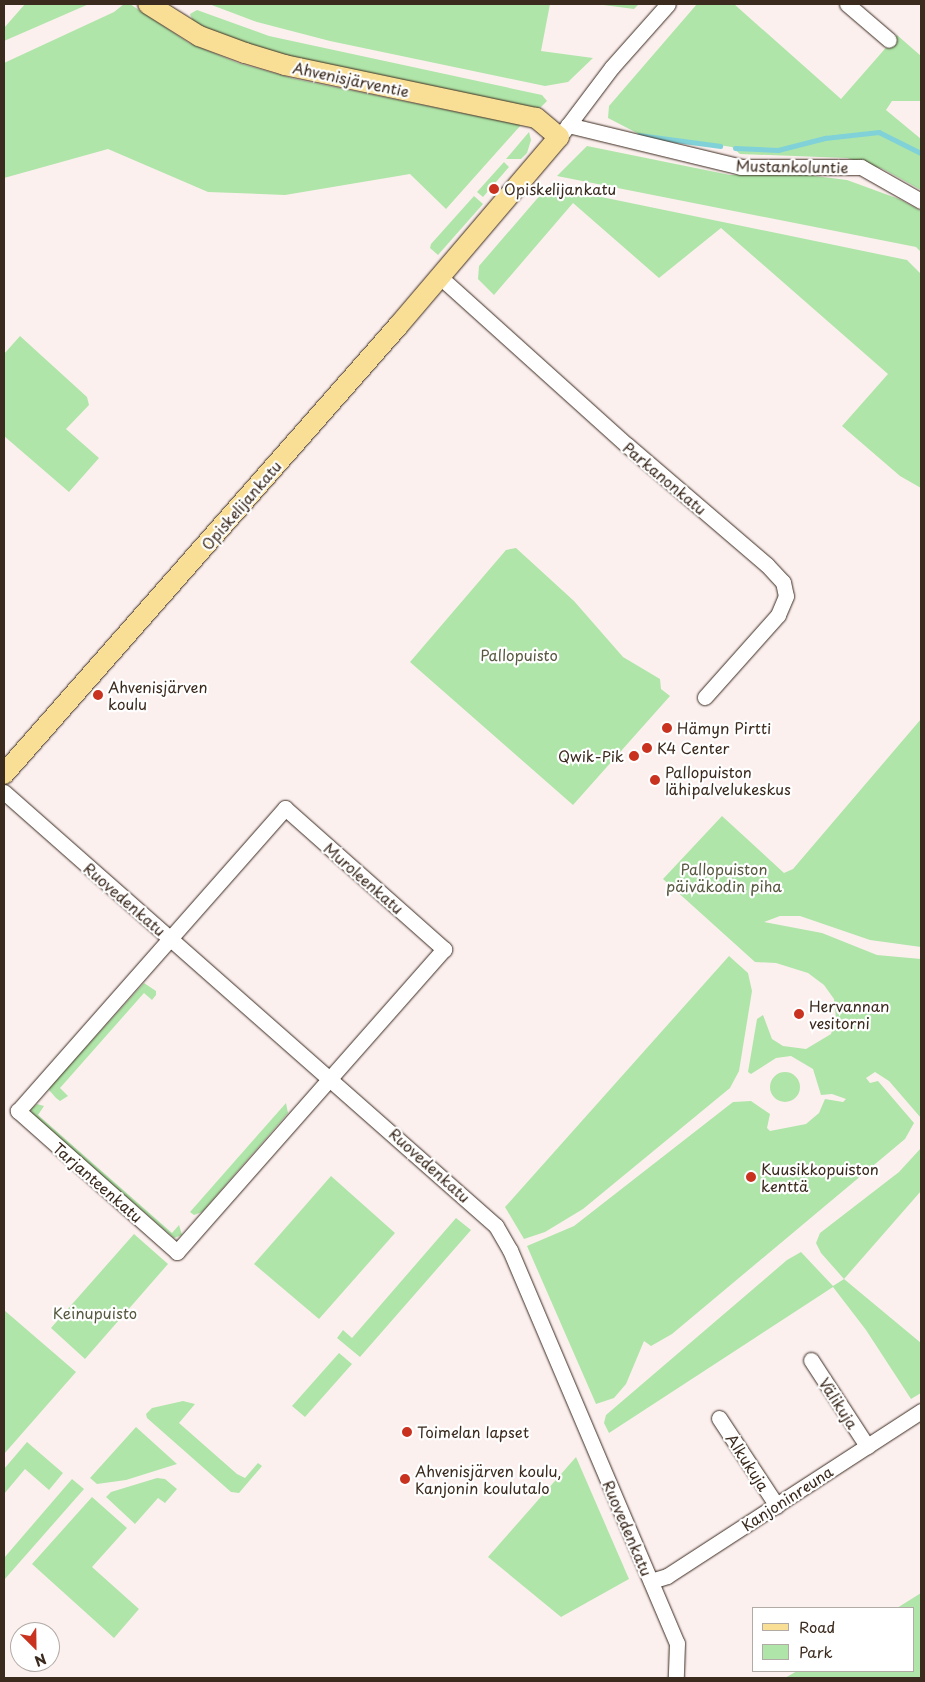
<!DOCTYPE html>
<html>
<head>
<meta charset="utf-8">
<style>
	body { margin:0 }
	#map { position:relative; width:925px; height:1682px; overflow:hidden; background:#fcf0ef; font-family:"Playpen Sans",sans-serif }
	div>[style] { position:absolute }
	.green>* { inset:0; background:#afe5a8 }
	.round { border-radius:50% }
	.stream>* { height:4.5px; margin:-2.25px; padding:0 2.25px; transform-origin:2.25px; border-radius:2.25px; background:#80d2d8 }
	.roads { filter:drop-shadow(0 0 1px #3b2a1e) drop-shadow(0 0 1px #3b2a1e) }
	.minor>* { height:15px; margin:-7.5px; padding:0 7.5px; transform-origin:7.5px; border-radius:7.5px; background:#fff }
	.major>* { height:20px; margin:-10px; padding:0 10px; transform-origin:10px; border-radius:10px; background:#f9df96 }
	.dots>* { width:14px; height:14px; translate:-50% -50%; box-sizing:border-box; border:2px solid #fff; border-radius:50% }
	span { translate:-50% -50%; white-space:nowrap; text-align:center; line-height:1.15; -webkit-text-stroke:4.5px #fff; paint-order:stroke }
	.street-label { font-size:15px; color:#3b2a1e }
	.poi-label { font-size:15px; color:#3b2a1e }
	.left { translate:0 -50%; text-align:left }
	.right { translate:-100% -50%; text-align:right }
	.park-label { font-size:15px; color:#585940 }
	.frame { position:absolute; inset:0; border:5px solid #3b2a1e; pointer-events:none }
	.legend { position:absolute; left:752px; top:1607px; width:162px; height:65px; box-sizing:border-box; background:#fff; border:1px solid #b1aaa5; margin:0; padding:6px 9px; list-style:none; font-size:15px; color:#3b2a1e }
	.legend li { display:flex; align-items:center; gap:10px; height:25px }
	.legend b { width:25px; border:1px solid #b1aaa5 }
	.north { position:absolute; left:10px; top:1622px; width:50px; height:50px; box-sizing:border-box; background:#fff; border:1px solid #b1aaa5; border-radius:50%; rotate:157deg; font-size:14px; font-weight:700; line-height:20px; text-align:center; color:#3b2a1e }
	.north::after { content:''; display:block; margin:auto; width:18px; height:22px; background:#c8321e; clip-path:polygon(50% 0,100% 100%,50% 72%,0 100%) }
</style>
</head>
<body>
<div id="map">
	<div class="green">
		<div style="clip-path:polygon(25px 4px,89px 4px,4px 41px,4px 28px)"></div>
		<div style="clip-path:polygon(124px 4px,130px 4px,189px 43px,238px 63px,295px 79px,521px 125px,446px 209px,410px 174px,285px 195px,208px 192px,108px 149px,4px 178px,4px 63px,114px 12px)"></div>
		<div style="clip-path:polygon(209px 4px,550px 4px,541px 51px,593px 58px,568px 82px,545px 86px,330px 41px,257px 22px)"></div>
		<div style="clip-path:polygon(596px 4px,639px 4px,634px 9px)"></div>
		<div style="clip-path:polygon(697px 4px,734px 4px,841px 99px,897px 35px,921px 56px,921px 101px,892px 101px,886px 110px,921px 139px,921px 190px,883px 169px,847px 158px,740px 154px,732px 147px,637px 133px,608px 118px,609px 106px)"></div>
		<div style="clip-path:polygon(197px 10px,269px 36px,542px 95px,547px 101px,539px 109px,269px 52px,194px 24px,190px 14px)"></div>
		<div style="clip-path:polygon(529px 132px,531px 140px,527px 153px,521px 159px,506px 159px)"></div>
		<div style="clip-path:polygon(587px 146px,730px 175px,790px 173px,847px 180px,899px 199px,921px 211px,921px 252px,916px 247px,557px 176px)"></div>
		<div style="clip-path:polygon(504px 162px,509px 167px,483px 197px,477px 192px)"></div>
		<div style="clip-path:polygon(548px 186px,907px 260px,921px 274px,921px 488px,900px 476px,842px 426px,888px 374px,721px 228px,659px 278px,573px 203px,494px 295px,478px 279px,479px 266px)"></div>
		<div style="clip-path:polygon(474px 196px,483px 204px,438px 255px,430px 248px,431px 244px)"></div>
		<div style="clip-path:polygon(20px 336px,87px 397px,89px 405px,66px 429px,99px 458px,69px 492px,4px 436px,4px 354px)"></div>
		<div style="clip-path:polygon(516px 548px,574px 601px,623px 657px,660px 679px,661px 689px,670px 696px,573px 805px,410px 662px,506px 550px)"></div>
		<div style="clip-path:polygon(921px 719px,921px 947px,870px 940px,800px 916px,780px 916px,764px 922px,822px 933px,877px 955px,921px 959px,921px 1118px,889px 1081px,875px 1072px,866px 1078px,870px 1083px,878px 1081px,914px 1123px,905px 1139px,672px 1334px,651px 1346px,644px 1341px,626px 1384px,614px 1398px,596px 1404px,527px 1246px,574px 1226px,733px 1102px,751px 1101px,770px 1114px,767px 1128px,770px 1131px,806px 1124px,819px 1113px,825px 1099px,843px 1102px,846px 1099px,832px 1094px,821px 1095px,813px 1069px,791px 1056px,776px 1058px,751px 1074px,748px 1072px,757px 1019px,763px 1015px,772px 1039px,783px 1046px,806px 1049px,831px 1034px,836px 1019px,834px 999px,824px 985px,808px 973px,776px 963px,755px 962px,663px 879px,722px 816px,784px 873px,793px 869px)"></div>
		<div style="clip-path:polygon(729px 956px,748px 973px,752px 991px,739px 1071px,730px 1088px,583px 1209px,545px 1232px,524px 1239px,505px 1207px)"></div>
		<div style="clip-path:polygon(144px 983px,156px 991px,156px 995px,152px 1000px,144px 993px,60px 1088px,68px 1096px,60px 1101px,56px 1098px,49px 1090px,50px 1087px)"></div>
		<div class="round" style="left:770px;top:1072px;width:30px;height:30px"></div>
		<div style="clip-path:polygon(286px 1103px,288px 1113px,202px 1212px,194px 1215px,190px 1212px)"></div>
		<div style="clip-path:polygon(37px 1104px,44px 1106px,38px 1115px,172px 1233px,179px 1225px,182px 1235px,174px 1238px,32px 1115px,31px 1109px)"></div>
		<div style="clip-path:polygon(921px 1148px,921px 1191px,844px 1279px,921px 1343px,921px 1393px,911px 1399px,866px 1330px,833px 1287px,609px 1433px,604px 1423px,606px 1415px,787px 1260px,801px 1252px,833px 1286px,844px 1279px,821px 1253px,816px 1243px,820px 1233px,899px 1172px)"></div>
		<div style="clip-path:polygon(331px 1176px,395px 1233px,319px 1319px,254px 1264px)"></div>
		<div style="clip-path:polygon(456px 1218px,471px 1230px,360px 1357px,337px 1338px,343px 1330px,352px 1338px)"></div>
		<div style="clip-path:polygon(134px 1234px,168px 1264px,85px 1359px,51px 1328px)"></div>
		<div style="clip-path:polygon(4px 1310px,76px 1372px,4px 1454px)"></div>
		<div style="clip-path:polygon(339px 1353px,352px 1364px,305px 1417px,292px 1406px)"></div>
		<div style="clip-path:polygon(183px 1401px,195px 1404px,179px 1423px,237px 1474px,245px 1478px,258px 1463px,262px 1466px,239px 1493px,231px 1492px,147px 1418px,146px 1414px,152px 1408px)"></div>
		<div style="clip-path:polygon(136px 1427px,177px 1464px,126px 1480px,97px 1484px,90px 1478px)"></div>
		<div style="clip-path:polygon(27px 1442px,63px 1473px,49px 1490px,25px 1469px,4px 1494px,4px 1469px)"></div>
		<div style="clip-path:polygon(576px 1457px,629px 1579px,561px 1617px,488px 1557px)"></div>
		<div style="clip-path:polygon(157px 1478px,165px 1479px,177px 1489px,165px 1503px,158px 1498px,135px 1524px,106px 1497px,111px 1492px)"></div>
		<div style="clip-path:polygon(72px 1479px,84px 1489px,4px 1580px,4px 1558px)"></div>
		<div style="clip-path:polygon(92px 1497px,127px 1528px,92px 1567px,139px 1609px,114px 1638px,32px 1564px)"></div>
		<div style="clip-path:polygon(921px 1593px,921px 1678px,785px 1678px,797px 1671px,914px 1671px,914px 1608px,897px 1608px)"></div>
	</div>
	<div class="stream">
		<div style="left:639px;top:135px;width:82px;rotate:7.7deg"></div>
		<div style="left:735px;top:148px;width:43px;rotate:2.7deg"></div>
		<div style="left:778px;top:150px;width:49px;rotate:-14.3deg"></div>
		<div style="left:825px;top:138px;width:54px;rotate:-6.3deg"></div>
		<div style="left:879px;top:132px;width:47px;rotate:26.6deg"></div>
	</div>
	<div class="roads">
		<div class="minor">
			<div style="left:847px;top:4px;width:55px;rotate:40.6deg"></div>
			<div style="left:568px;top:125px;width:178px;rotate:13.6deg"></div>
			<div style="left:741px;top:167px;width:120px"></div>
			<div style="left:861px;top:167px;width:69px;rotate:29.5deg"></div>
			<div style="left:563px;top:132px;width:81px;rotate:-53deg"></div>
			<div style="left:612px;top:67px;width:84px;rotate:-48.4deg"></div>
			<div style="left:439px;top:276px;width:253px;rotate:42deg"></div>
			<div style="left:627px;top:445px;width:184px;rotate:40.6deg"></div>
			<div style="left:767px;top:565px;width:23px;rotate:47deg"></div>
			<div style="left:783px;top:582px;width:14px;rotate:78deg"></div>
			<div style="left:786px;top:596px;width:21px;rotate:113deg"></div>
			<div style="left:778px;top:615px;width:110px;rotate:131.7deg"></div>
			<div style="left:4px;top:792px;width:656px;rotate:41.42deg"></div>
			<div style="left:496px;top:1226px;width:28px;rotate:60deg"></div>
			<div style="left:510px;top:1250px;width:427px;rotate:67deg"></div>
			<div style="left:677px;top:1643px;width:35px;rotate:92deg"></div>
			<div style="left:285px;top:808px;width:213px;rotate:41.6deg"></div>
			<div style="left:444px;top:949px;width:404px;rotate:131.4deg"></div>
			<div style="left:177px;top:1252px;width:213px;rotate:-138.4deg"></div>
			<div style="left:18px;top:1111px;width:404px;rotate:-48.6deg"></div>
			<div style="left:811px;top:1360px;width:103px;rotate:56.9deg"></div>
			<div style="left:719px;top:1418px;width:105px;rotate:56.6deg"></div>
			<div style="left:651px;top:1581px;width:17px;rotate:-17deg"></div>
			<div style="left:667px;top:1576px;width:303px;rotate:-33deg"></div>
		</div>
		<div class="major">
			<div style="left:4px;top:774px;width:597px;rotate:-48.67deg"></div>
			<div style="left:398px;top:326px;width:248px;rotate:-49.6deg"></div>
			<div style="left:559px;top:137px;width:30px;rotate:-140deg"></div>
			<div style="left:536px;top:118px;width:257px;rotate:-168.1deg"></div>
			<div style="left:285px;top:65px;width:42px;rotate:-163.3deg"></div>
			<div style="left:245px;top:53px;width:49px;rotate:-159.7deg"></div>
			<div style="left:199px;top:36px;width:60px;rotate:-147.9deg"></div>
		</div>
	</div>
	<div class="dots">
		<div style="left:494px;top:189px;background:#c8321e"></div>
		<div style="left:98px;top:695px;background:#c8321e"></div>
		<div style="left:667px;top:728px;background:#c8321e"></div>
		<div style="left:647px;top:748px;background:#c8321e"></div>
		<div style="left:634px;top:756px;background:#c8321e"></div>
		<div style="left:655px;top:780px;background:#c8321e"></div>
		<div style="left:799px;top:1014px;background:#c8321e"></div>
		<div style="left:751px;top:1177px;background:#c8321e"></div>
		<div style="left:407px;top:1432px;background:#c8321e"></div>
		<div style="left:405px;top:1479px;background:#c8321e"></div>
	</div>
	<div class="street-label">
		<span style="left:351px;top:79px;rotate:12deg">Ahvenisjärventie</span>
		<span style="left:792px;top:166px;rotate:1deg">Mustankoluntie</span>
		<span style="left:665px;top:478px;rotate:40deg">Parkanonkatu</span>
		<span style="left:241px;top:505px;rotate:-49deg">Opiskelijankatu</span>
		<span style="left:364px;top:878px;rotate:41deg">Muroleenkatu</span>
		<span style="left:125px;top:899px;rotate:41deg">Ruovedenkatu</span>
		<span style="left:430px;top:1165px;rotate:42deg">Ruovedenkatu</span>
		<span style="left:98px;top:1182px;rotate:41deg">Tarjanteenkatu</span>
		<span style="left:839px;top:1403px;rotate:57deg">Välikuja</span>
		<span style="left:748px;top:1462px;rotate:57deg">Alkukuja</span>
		<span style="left:787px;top:1498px;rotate:-33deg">Kanjoninreuna</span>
		<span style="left:628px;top:1528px;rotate:67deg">Ruovedenkatu</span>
	</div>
	<div class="poi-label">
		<span class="left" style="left:504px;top:189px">Opiskelijankatu</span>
		<span class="left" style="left:108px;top:695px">Ahvenisjärven<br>koulu</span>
		<span class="left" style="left:677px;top:728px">Hämyn Pirtti</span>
		<span class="left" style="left:657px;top:748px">K4 Center</span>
		<span class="right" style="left:624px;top:756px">Qwik-Pik</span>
		<span class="left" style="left:665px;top:780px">Pallopuiston<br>lähipalvelukeskus</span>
		<span class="left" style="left:809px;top:1014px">Hervannan<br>vesitorni</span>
		<span class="left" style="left:761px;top:1177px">Kuusikkopuiston<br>kenttä</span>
		<span class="left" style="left:417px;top:1432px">Toimelan lapset</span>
		<span class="left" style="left:415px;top:1479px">Ahvenisjärven koulu,<br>Kanjonin koulutalo</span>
	</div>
	<div class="park-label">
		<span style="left:519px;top:655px">Pallopuisto</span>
		<span style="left:724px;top:877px">Pallopuiston<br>päiväkodin piha</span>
		<span style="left:95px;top:1313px">Keinupuisto</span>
	</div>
	<div class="frame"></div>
	<ul class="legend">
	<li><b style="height:6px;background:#f9df96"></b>Road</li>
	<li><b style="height:14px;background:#afe5a8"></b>Park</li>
	</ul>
	<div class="north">N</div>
</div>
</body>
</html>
